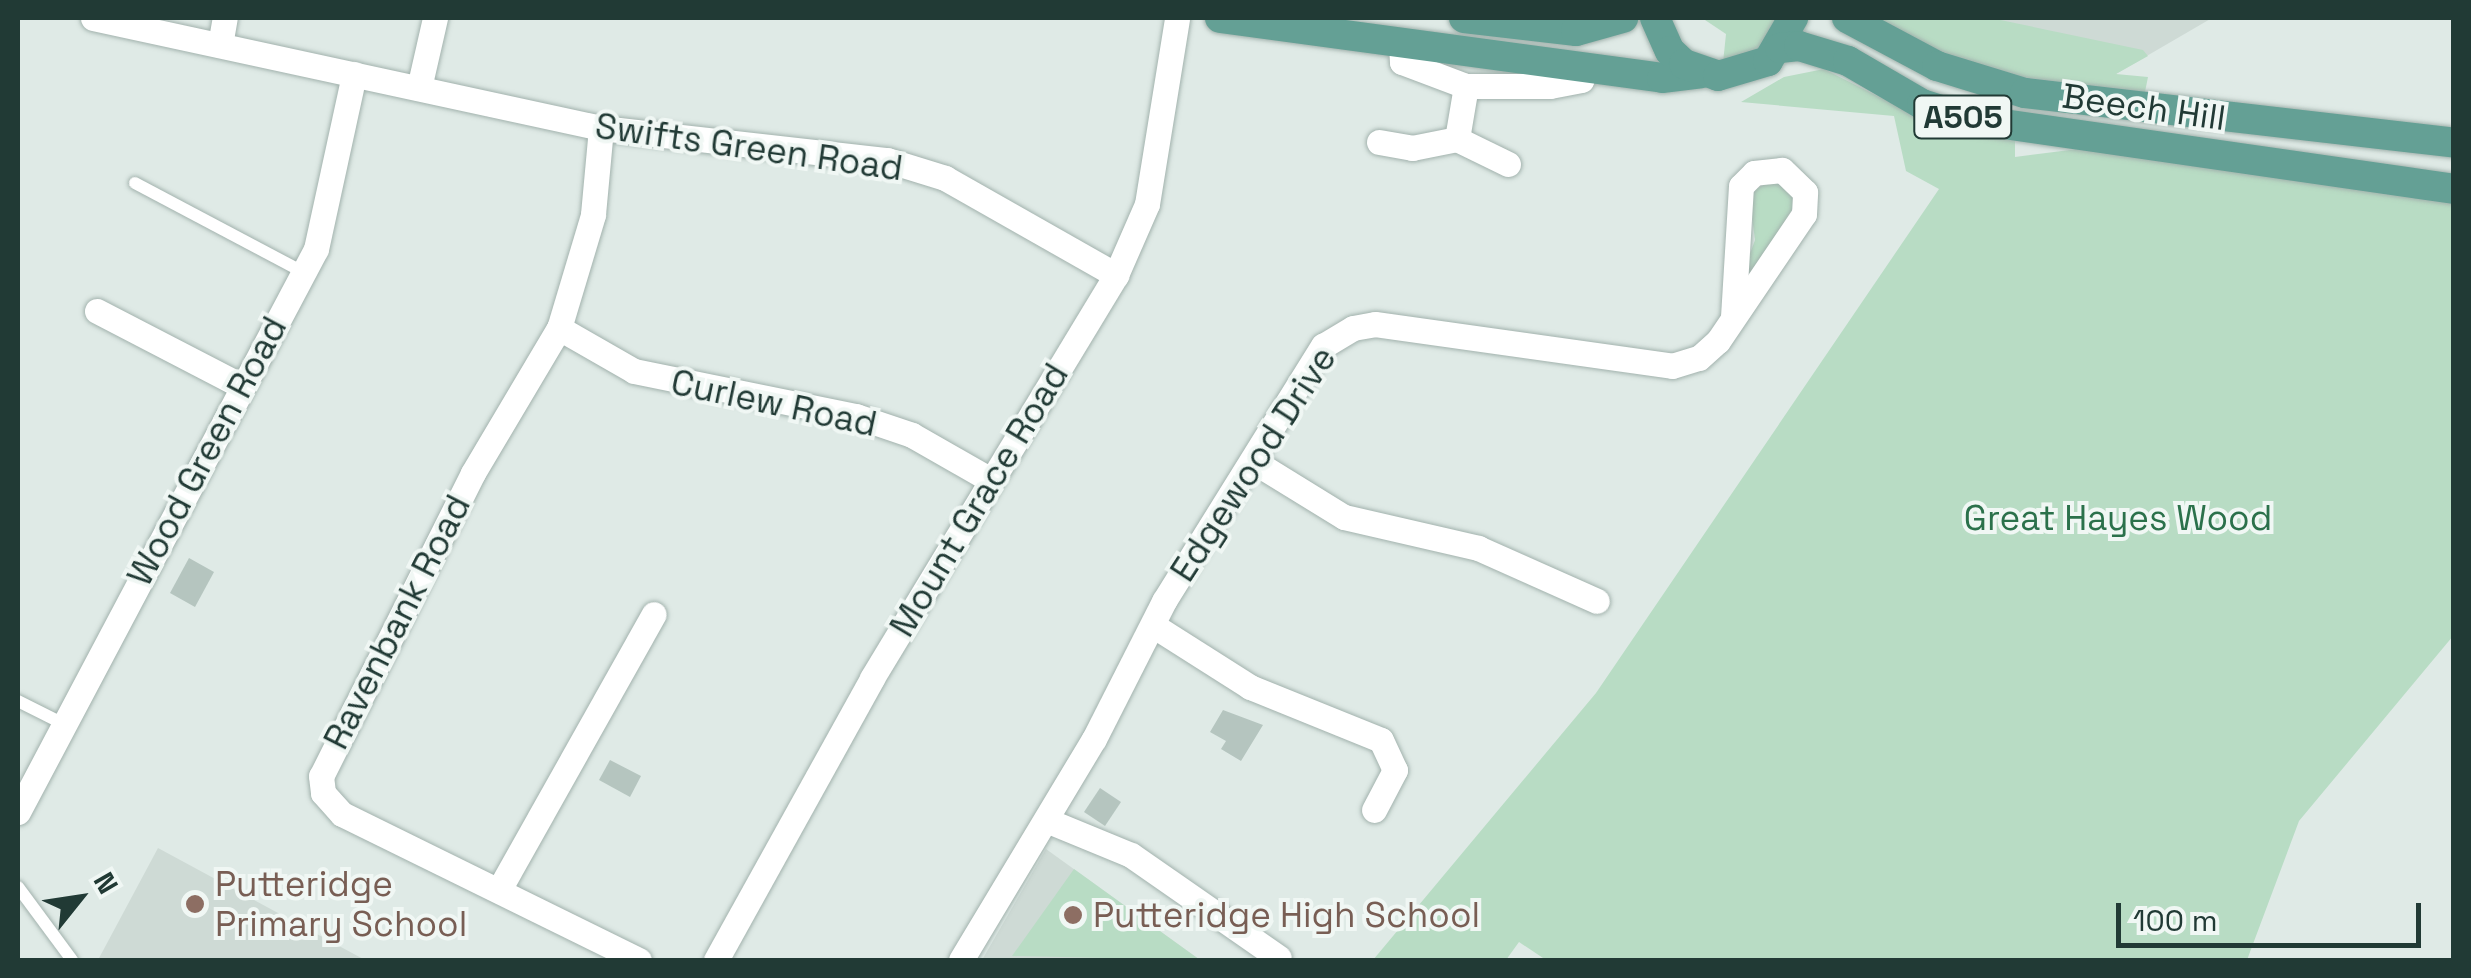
<!DOCTYPE html>
<html>
<head>
<meta charset="utf-8">
<style>
	body { margin:0 }
	#map { position:relative; width:2471px; height:978px; overflow:hidden; background:#dfeae6; font-family:"Space Grotesk",sans-serif }
	div>[style] { position:absolute }
	.built>* { inset:0; background:#cedad5 }
	.green>* { inset:0; background:#b8dcc4 }
	.building>* { inset:0; background:#b5c5bf }
	.roads { filter:drop-shadow(0 0 2px #a2b2ad) drop-shadow(0 0 2px #a2b2ad) }
	.lane>* { height:12px; margin:-6px; padding:0 6px; transform-origin:6px; border-radius:6px; background:#fff }
	.street>* { height:25px; margin:-12.5px; padding:0 12.5px; transform-origin:12.5px; border-radius:12.5px; background:#fff }
	.primary>* { height:30px; margin:-15px; padding:0 15px; transform-origin:15px; border-radius:15px; background:#64a095 }
	.dots>* { width:28px; height:28px; translate:-50% -50%; box-sizing:border-box; border:5px solid #f0f7f4; border-radius:50% }
	span { translate:-50% -50%; white-space:nowrap; text-align:center; line-height:1.15; -webkit-text-stroke:8px #f0f7f4; paint-order:stroke }
	.shield-label span { padding:2px 8px; background:#f0f7f4; border:2px solid; border-radius:8px; -webkit-text-stroke-width:0 }
	.shield-label { font-size:32px; color:#213a35; font-weight:700 }
	.street-label { font-size:35px; color:#213a35 }
	.park-label { font-size:35px; color:#2b714b }
	.education-label { font-size:35px; color:#785e54 }
	.left { translate:0 -50%; text-align:left }
	.frame { position:absolute; inset:0; border:20px solid #213a35; pointer-events:none }
	.north { position:absolute; left:30px; top:848px; width:100px; height:100px; -webkit-text-stroke:8px #f0f7f4; paint-order:stroke; rotate:60deg; font-size:28px; font-weight:700; line-height:40px; text-align:center; color:#213a35 }
	.north::after { content:''; display:block; margin:auto; width:35px; height:45px; background:#213a35; clip-path:polygon(50% 0,100% 100%,50% 72%,0 100%) }
	.scale { position:absolute; left:2116px; top:903px; width:305px; height:45px; box-sizing:border-box; border:5px solid #213a35; border-top:0; padding-left:12px; font-size:30px; line-height:35px; white-space:nowrap; color:#213a35; -webkit-text-stroke:8px #f0f7f4; paint-order:stroke }
</style>
</head>
<body>
<div id="map">
	<div class="built">
		<div style="clip-path:polygon(1874px 18px,2212px 18px,2114px 75px)"></div>
		<div style="clip-path:polygon(158px 848px,365px 960px,98px 960px)"></div>
		<div style="clip-path:polygon(1046px 849px,1200px 960px,982px 960px)"></div>
	</div>
	<div class="green">
		<div style="clip-path:polygon(1702px 18px,1780px 18px,1766px 45px,1723px 63px,1726px 34px)"></div>
		<div style="clip-path:polygon(1874px 18px,1991px 18px,2143px 50px,2148px 56px,2116px 74px,2148px 77px,2145px 92px,2020px 77px,1933px 50px)"></div>
		<div style="clip-path:polygon(1824px 69px,1895px 105px,2015px 138px,2015px 157px,2086px 148px,2453px 199px,2453px 636px,2299px 821px,2247px 960px,1546px 960px,1519px 942px,1506px 960px,1373px 960px,1596px 693px,1939px 189px,1906px 171px,1894px 116px,1741px 102px,1784px 77px)"></div>
		<div style="clip-path:polygon(1776px 178px,1797px 201px,1746px 286px,1739px 284px,1755px 240px,1749px 193px)"></div>
		<div style="clip-path:polygon(1074px 869px,1200px 960px,1012px 956px)"></div>
	</div>
	<div class="building">
		<div style="clip-path:polygon(189px 558px,214px 572px,195px 607px,170px 593px)"></div>
		<div style="clip-path:polygon(1223px 710px,1263px 725px,1241px 761px,1221px 749px,1226px 741px,1210px 732px)"></div>
		<div style="clip-path:polygon(610px 760px,641px 776px,630px 797px,599px 780px)"></div>
		<div style="clip-path:polygon(1100px 788px,1121px 802px,1105px 826px,1084px 812px)"></div>
	</div>
	<div class="roads">
		<div class="lane">
			<div style="left:135px;top:183px;width:190px;rotate:27.9deg"></div>
			<div style="left:18px;top:701px;width:51px;rotate:26.6deg"></div>
			<div style="left:18px;top:887px;width:91px;rotate:53.5deg"></div>
		</div>
		<div class="street">
			<div style="left:93px;top:18px;width:520px;rotate:12.22deg"></div>
			<div style="left:601px;top:128px;width:288px;rotate:6.4deg"></div>
			<div style="left:887px;top:160px;width:61px;rotate:17.2deg"></div>
			<div style="left:945px;top:178px;width:197px;rotate:29.6deg"></div>
			<div style="left:1401px;top:43px;width:19px;rotate:87deg"></div>
			<div style="left:1402px;top:62px;width:68px;rotate:20.6deg"></div>
			<div style="left:220px;top:45px;width:27px;rotate:-80deg"></div>
			<div style="left:419px;top:88px;width:72px;rotate:-77.1deg"></div>
			<div style="left:601px;top:128px;width:87px;rotate:95.3deg"></div>
			<div style="left:593px;top:215px;width:118px;rotate:106.7deg"></div>
			<div style="left:559px;top:328px;width:169px;rotate:120.7deg"></div>
			<div style="left:473px;top:473px;width:339px;rotate:116.6deg"></div>
			<div style="left:321px;top:776px;width:17px;rotate:83deg"></div>
			<div style="left:323px;top:793px;width:28px;rotate:48deg"></div>
			<div style="left:342px;top:814px;width:331px;rotate:26.2deg"></div>
			<div style="left:1379px;top:142px;width:34px;rotate:10deg"></div>
			<div style="left:1412px;top:148px;width:46px;rotate:-11.3deg"></div>
			<div style="left:1508px;top:164px;width:57px;rotate:-153.9deg"></div>
			<div style="left:1457px;top:139px;width:54px;rotate:-80.4deg"></div>
			<div style="left:1466px;top:86px;width:84px"></div>
			<div style="left:1550px;top:86px;width:32px;rotate:-11deg"></div>
			<div style="left:1581px;top:80px;width:12px;rotate:-81deg"></div>
			<div style="left:97px;top:311px;width:161px;rotate:27.4deg"></div>
			<div style="left:559px;top:328px;width:86px;rotate:29.8deg"></div>
			<div style="left:634px;top:371px;width:227px;rotate:11.5deg"></div>
			<div style="left:856px;top:416px;width:59px;rotate:18.7deg"></div>
			<div style="left:912px;top:435px;width:89px;rotate:29.7deg"></div>
			<div style="left:1253px;top:461px;width:107px;rotate:31.6deg"></div>
			<div style="left:1344px;top:517px;width:138px;rotate:13deg"></div>
			<div style="left:1478px;top:548px;width:130px;rotate:24deg"></div>
			<div style="left:1154px;top:626px;width:114px;rotate:32.4deg"></div>
			<div style="left:1250px;top:687px;width:141px;rotate:22deg"></div>
			<div style="left:1381px;top:740px;width:33px;rotate:65deg"></div>
			<div style="left:1395px;top:770px;width:45px;rotate:117.7deg"></div>
			<div style="left:18px;top:812px;width:637px;rotate:-62.11deg"></div>
			<div style="left:316px;top:249px;width:179px;rotate:-77.7deg"></div>
			<div style="left:1046px;top:820px;width:92px;rotate:22.4deg"></div>
			<div style="left:1131px;top:855px;width:180px;rotate:34.8deg"></div>
			<div style="left:500px;top:888px;width:314px;rotate:-60.7deg"></div>
			<div style="left:716px;top:960px;width:322px;rotate:-61deg"></div>
			<div style="left:872px;top:678px;width:471px;rotate:-58.8deg"></div>
			<div style="left:1116px;top:275px;width:77px;rotate:-66.4deg"></div>
			<div style="left:1147px;top:204px;width:188px;rotate:-80.8deg"></div>
			<div style="left:961px;top:960px;width:258px;rotate:-59deg"></div>
			<div style="left:1094px;top:739px;width:155px;rotate:-63.1deg"></div>
			<div style="left:1164px;top:601px;width:301px;rotate:-58.1deg"></div>
			<div style="left:1323px;top:346px;width:35px;rotate:-31deg"></div>
			<div style="left:1353px;top:328px;width:22px;rotate:-10deg"></div>
			<div style="left:1375px;top:324px;width:300px;rotate:8deg"></div>
			<div style="left:1672px;top:366px;width:28px;rotate:-17deg"></div>
			<div style="left:1699px;top:358px;width:25px;rotate:-42deg"></div>
			<div style="left:1718px;top:341px;width:153px;rotate:-55.9deg"></div>
			<div style="left:1804px;top:214px;width:22px;rotate:-87deg"></div>
			<div style="left:1805px;top:192px;width:32px;rotate:-136deg"></div>
			<div style="left:1782px;top:170px;width:28px;rotate:174deg"></div>
			<div style="left:1754px;top:173px;width:18px;rotate:135deg"></div>
			<div style="left:1741px;top:186px;width:130px;rotate:93.5deg"></div>
		</div>
		<div class="primary">
			<div style="left:1220px;top:18px;width:446px;rotate:7.7deg"></div>
			<div style="left:1662px;top:78px;width:39px;rotate:-7deg"></div>
			<div style="left:1464px;top:18px;width:113px;rotate:6.6deg"></div>
			<div style="left:1576px;top:31px;width:49px;rotate:-15.5deg"></div>
			<div style="left:1655px;top:18px;width:36px;rotate:66deg"></div>
			<div style="left:1670px;top:51px;width:19px;rotate:43deg"></div>
			<div style="left:1684px;top:64px;width:36px;rotate:19deg"></div>
			<div style="left:1718px;top:76px;width:52px;rotate:-16.7deg"></div>
			<div style="left:1768px;top:61px;width:50px;rotate:-59.8deg"></div>
			<div style="left:1847px;top:18px;width:102px;rotate:28.1deg"></div>
			<div style="left:1937px;top:66px;width:92px;rotate:17.1deg"></div>
			<div style="left:2025px;top:93px;width:432px;rotate:6.6deg"></div>
			<div style="left:1780px;top:48px;width:19px;rotate:-6deg"></div>
			<div style="left:1799px;top:46px;width:51px;rotate:17deg"></div>
			<div style="left:1848px;top:61px;width:86px;rotate:30.2deg"></div>
			<div style="left:1922px;top:104px;width:49px;rotate:17.7deg"></div>
			<div style="left:1969px;top:119px;width:490px;rotate:8.2deg"></div>
		</div>
	</div>
	<div class="dots">
		<div style="left:195px;top:904px;background:#8d6e63"></div>
		<div style="left:1073px;top:915px;background:#8d6e63"></div>
	</div>
	<div class="shield-label">
		<span style="left:1963px;top:117px">A505</span>
	</div>
	<div class="street-label">
		<span style="left:2144px;top:107px;rotate:8deg">Beech Hill</span>
		<span style="left:749px;top:147px;rotate:8deg">Swifts Green Road</span>
		<span style="left:774px;top:403px;rotate:12deg">Curlew Road</span>
		<span style="left:207px;top:451px;rotate:-62deg">Wood Green Road</span>
		<span style="left:1253px;top:464px;rotate:-57deg">Edgewood Drive</span>
		<span style="left:979px;top:500px;rotate:-59deg">Mount Grace Road</span>
		<span style="left:397px;top:622px;rotate:-63deg">Ravenbank Road</span>
	</div>
	<div class="park-label">
		<span style="left:2118px;top:518px">Great Hayes Wood</span>
	</div>
	<div class="education-label">
		<span class="left" style="left:215px;top:904px">Putteridge<br>Primary School</span>
		<span class="left" style="left:1093px;top:915px">Putteridge High School</span>
	</div>
	<div class="frame"></div>
	<div class="north">N</div>
	<div class="scale">100 m</div>
</div>
</body>
</html>
